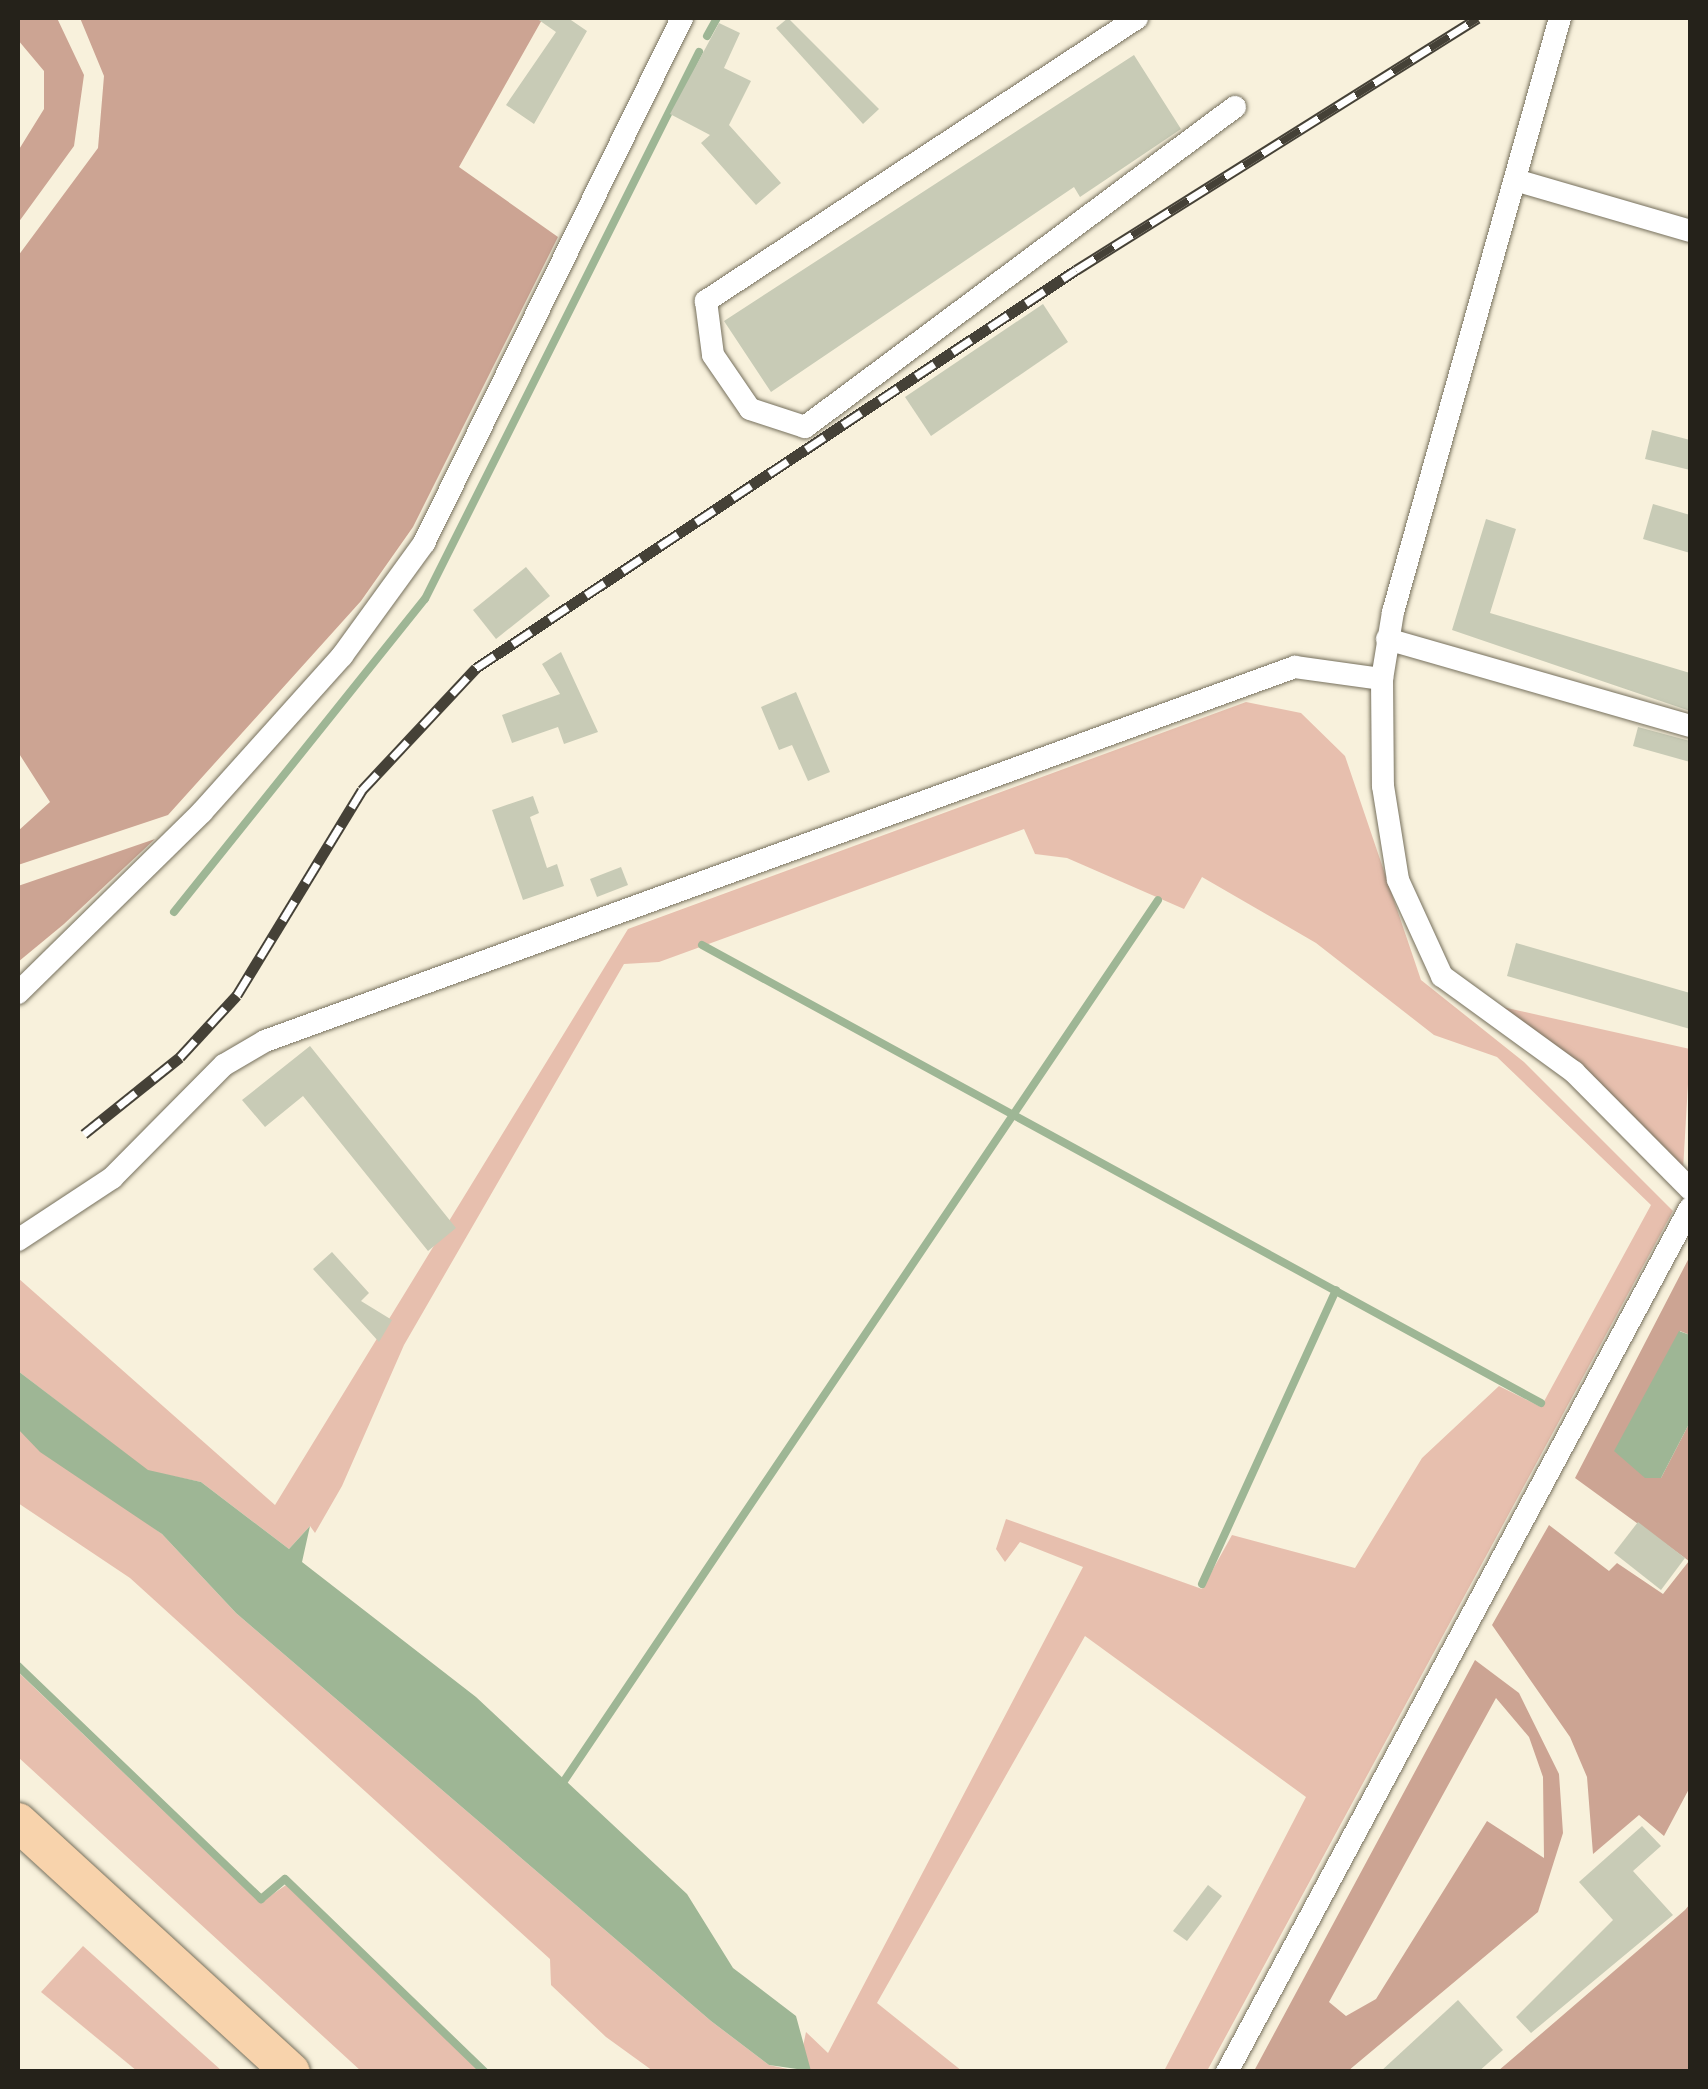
<!DOCTYPE html>
<html>
<head>
<meta charset="utf-8">
<style>
	body { margin:0 }
	#map { position:relative; width:1708px; height:2089px; overflow:hidden; background:#f8f1dc; font-family:Cabin,sans-serif }
	div>[style] { position:absolute }
	.green>* { inset:0; background:#e7bfae }
	.forest>* { inset:0; background:#cca493 }
	.water>* { inset:0; background:#9eb695 }
	.stream>* { height:8px; margin:-4px; padding:0 4px; transform-origin:4px; border-radius:4px; background:#9eb695 }
	.building>* { inset:0; background:#c8cbb6 }
	.roads { filter:drop-shadow(0 0 2px #76705d) drop-shadow(0 0 2px #76705d) }
	.minor>* { height:22px; margin:-11px; padding:0 11px; transform-origin:11px; border-radius:11px; background:#fff }
	.trunk>* { height:38px; margin:-19px; padding:0 19px; transform-origin:19px; border-radius:19px; background:#f8d3ac }
	.rail>* { height:11px; margin-top:-5.5px; transform-origin:0; background:repeating-linear-gradient(90deg,#fff 0 22px,#454137 0 44px); box-sizing:border-box; border-block:2px solid #454137 }
	span { translate:-50% -50%; white-space:nowrap; text-align:center; line-height:1.15; -webkit-text-stroke:8px #fff; paint-order:stroke }
	.frame { position:absolute; inset:0; border:20px solid #25221a; pointer-events:none }
</style>
</head>
<body>
<div id="map">
	<div class="green">
		<div style="clip-path:polygon(1246px 702px,1301px 713px,1345px 756px,1421px 980px,1524px 1062px,1673px 1211px,1207px 2071px,1164px 2071px,1306px 1797px,1085px 1636px,877px 2003px,962px 2071px,811px 2071px,801px 2056px,806px 2032px,828px 2053px,1083px 1567px,1020px 1542px,1005px 1562px,996px 1549px,1006px 1519px,1202px 1589px,1232px 1535px,1355px 1568px,1422px 1458px,1499px 1386px,1541px 1407px,1651px 1205px,1497px 1057px,1434px 1035px,1316px 943px,1202px 877px,1184px 909px,1067px 858px,1035px 854px,1024px 829px,659px 962px,624px 964px,404px 1345px,342px 1486px,315px 1533px,310px 1526px,289px 1549px,201px 1482px,148px 1471px,18px 1371px,18px 1278px,275px 1505px,628px 929px)"></div>
		<div style="clip-path:polygon(1462px 998px,1690px 1049px,1683px 1170px)"></div>
		<div style="clip-path:polygon(18px 1429px,162px 1534px,236px 1613px,711px 2021px,769px 2065px,797px 2071px,653px 2071px,606px 2037px,551px 1985px,550px 1959px,216px 1656px,130px 1578px,18px 1503px)"></div>
		<div style="clip-path:polygon(18px 1672px,260px 1903px,286px 1885px,479px 2071px,361px 2071px,18px 1757px)"></div>
		<div style="clip-path:polygon(83px 1946px,222px 2071px,137px 2071px,41px 1992px)"></div>
	</div>
	<div class="forest">
		<div style="clip-path:polygon(18px 18px,57px 18px,84px 75px,74px 146px,18px 223px,18px 151px,44px 109px,44px 71px,18px 40px)"></div>
		<div style="clip-path:polygon(80px 18px,543px 18px,459px 167px,558px 237px,413px 527px,361px 601px,168px 815px,18px 865px,18px 831px,50px 802px,18px 752px,18px 256px,98px 148px,104px 76px)"></div>
		<div style="clip-path:polygon(155px 839px,64px 924px,18px 962px,18px 886px)"></div>
		<div style="clip-path:polygon(1690px 1256px,1690px 1335px,1680px 1331px,1661px 1478px,1690px 1422px,1690px 1787px,1664px 1836px,1639px 1815px,1593px 1854px,1587px 1777px,1570px 1737px,1492px 1625px,1549px 1525px,1609px 1571px,1617px 1563px,1663px 1594px,1689px 1561px,1575px 1478px)"></div>
		<div style="clip-path:polygon(evenodd,1475px 1660px,1519px 1693px,1559px 1774px,1563px 1833px,1538px 1912px,1348px 2071px,1254px 2071px,1475px 1660px,1496px 1698px,1529px 1737px,1543px 1777px,1544px 1858px,1487px 1821px,1376px 1999px,1346px 2016px,1329px 2002px,1496px 1698px)"></div>
		<div style="clip-path:polygon(1690px 1904px,1690px 2071px,1498px 2071px,1685px 1910px)"></div>
	</div>
	<div class="water">
		<div style="clip-path:polygon(1679px 1331px,1690px 1335px,1690px 1422px,1661px 1478px,1645px 1478px,1614px 1451px)"></div>
		<div style="clip-path:polygon(18px 1371px,148px 1470px,201px 1482px,289px 1549px,310px 1526px,302px 1562px,476px 1697px,687px 1894px,733px 1968px,796px 2016px,811px 2071px,769px 2065px,711px 2021px,236px 1613px,162px 1534px,40px 1452px,18px 1429px)"></div>
	</div>
	<div class="stream">
		<div style="left:707px;top:36px;width:21px;rotate:-61deg"></div>
		<div style="left:174px;top:912px;width:401px;rotate:-51.3deg"></div>
		<div style="left:425px;top:599px;width:612px;rotate:-63.39deg"></div>
		<div style="left:702px;top:945px;width:956px;rotate:28.63deg"></div>
		<div style="left:1202px;top:1584px;width:323px;rotate:-65.5deg"></div>
		<div style="left:18px;top:1666px;width:337px;rotate:43.8deg"></div>
		<div style="left:261px;top:1899px;width:31px;rotate:-40deg"></div>
		<div style="left:285px;top:1879px;width:278px;rotate:44deg"></div>
		<div style="left:562px;top:1784px;width:1066px;rotate:-56.01deg"></div>
	</div>
	<div class="building">
		<div style="clip-path:polygon(536px 18px,568px 18px,587px 31px,534px 124px,506px 105px,556px 32px)"></div>
		<div style="clip-path:polygon(788px 18px,879px 109px,863px 124px,776px 28px)"></div>
		<div style="clip-path:polygon(719px 23px,740px 33px,724px 68px,751px 81px,729px 125px,781px 183px,756px 205px,701px 143px,710px 135px,670px 114px)"></div>
		<div style="clip-path:polygon(1134px 55px,1181px 129px,1080px 197px,1074px 187px,771px 392px,724px 321px)"></div>
		<div style="clip-path:polygon(1043px 304px,1068px 342px,931px 436px,905px 397px)"></div>
		<div style="clip-path:polygon(1652px 430px,1690px 440px,1690px 470px,1645px 459px)"></div>
		<div style="clip-path:polygon(1653px 504px,1690px 515px,1690px 553px,1643px 539px)"></div>
		<div style="clip-path:polygon(1486px 519px,1516px 529px,1490px 613px,1690px 673px,1690px 711px,1452px 630px)"></div>
		<div style="clip-path:polygon(526px 567px,550px 596px,496px 639px,473px 610px)"></div>
		<div style="clip-path:polygon(561px 652px,598px 732px,564px 744px,558px 727px,512px 743px,502px 715px,560px 694px,542px 664px)"></div>
		<div style="clip-path:polygon(796px 692px,830px 772px,808px 781px,792px 745px,779px 750px,761px 707px)"></div>
		<div style="clip-path:polygon(1638px 727px,1690px 741px,1690px 762px,1633px 746px)"></div>
		<div style="clip-path:polygon(533px 796px,539px 813px,530px 817px,547px 868px,557px 864px,564px 886px,523px 900px,492px 810px)"></div>
		<div style="clip-path:polygon(621px 867px,628px 885px,597px 897px,590px 879px)"></div>
		<div style="clip-path:polygon(1516px 943px,1690px 993px,1690px 1029px,1507px 976px)"></div>
		<div style="clip-path:polygon(310px 1046px,456px 1228px,428px 1251px,303px 1096px,265px 1127px,242px 1100px)"></div>
		<div style="clip-path:polygon(332px 1252px,369px 1293px,361px 1301px,392px 1320px,379px 1342px,313px 1269px)"></div>
		<div style="clip-path:polygon(1638px 1522px,1685px 1558px,1661px 1590px,1614px 1553px)"></div>
		<div style="clip-path:polygon(1642px 1826px,1661px 1846px,1633px 1871px,1673px 1915px,1531px 2033px,1516px 2017px,1613px 1920px,1579px 1882px)"></div>
		<div style="clip-path:polygon(1208px 1885px,1222px 1896px,1187px 1941px,1173px 1931px)"></div>
		<div style="clip-path:polygon(1458px 2000px,1503px 2050px,1478px 2072px,1380px 2072px)"></div>
	</div>
	<div class="roads">
		<div class="minor">
			<div style="left:1137px;top:18px;width:516px;rotate:146.71deg"></div>
			<div style="left:706px;top:301px;width:54px;rotate:82.6deg"></div>
			<div style="left:713px;top:355px;width:65px;rotate:55.6deg"></div>
			<div style="left:750px;top:409px;width:58px;rotate:18.1deg"></div>
			<div style="left:805px;top:427px;width:536px;rotate:-36.66deg"></div>
			<div style="left:1560px;top:18px;width:617px;rotate:105.7deg"></div>
			<div style="left:1393px;top:612px;width:68px;rotate:99.3deg"></div>
			<div style="left:1382px;top:679px;width:107px;rotate:89.5deg"></div>
			<div style="left:1383px;top:786px;width:95px;rotate:80.9deg"></div>
			<div style="left:1398px;top:880px;width:106px;rotate:65.4deg"></div>
			<div style="left:1442px;top:976px;width:163px;rotate:36deg"></div>
			<div style="left:1574px;top:1072px;width:165px;rotate:45.2deg"></div>
			<div style="left:1515px;top:180px;width:182px;rotate:16.2deg"></div>
			<div style="left:1387px;top:639px;width:315px;rotate:16deg"></div>
			<div style="left:18px;top:993px;width:258px;rotate:-44.5deg"></div>
			<div style="left:202px;top:812px;width:210px;rotate:-48.1deg"></div>
			<div style="left:342px;top:656px;width:140px;rotate:-54deg"></div>
			<div style="left:424px;top:543px;width:585px;rotate:-63.83deg"></div>
			<div style="left:18px;top:1240px;width:113px;rotate:-33.4deg"></div>
			<div style="left:112px;top:1178px;width:159px;rotate:-45.3deg"></div>
			<div style="left:224px;top:1065px;width:48px;rotate:-30.3deg"></div>
			<div style="left:265px;top:1041px;width:1096px;rotate:-19.96deg"></div>
			<div style="left:1295px;top:667px;width:88px;rotate:7.9deg"></div>
			<div style="left:1227px;top:2072px;width:980px;rotate:-61.81deg"></div>
		</div>
		<div class="trunk">
			<div style="left:18px;top:1822px;width:370px;rotate:42.5deg"></div>
		</div>
	</div>
	<div class="rail">
		<div style="left:84px;top:1134px;width:123px;rotate:-38.7deg"></div>
		<div style="left:180px;top:1057px;width:84px;rotate:-47.4deg"></div>
		<div style="left:237px;top:995px;width:240px;rotate:-58.6deg"></div>
		<div style="left:362px;top:790px;width:167px;rotate:-46.9deg"></div>
		<div style="left:476px;top:668px;width:720px;rotate:-33.56deg"></div>
		<div style="left:1076px;top:270px;width:474px;rotate:-32.1deg"></div>
	</div>
	<div class="frame"></div>
</div>
</body>
</html>
